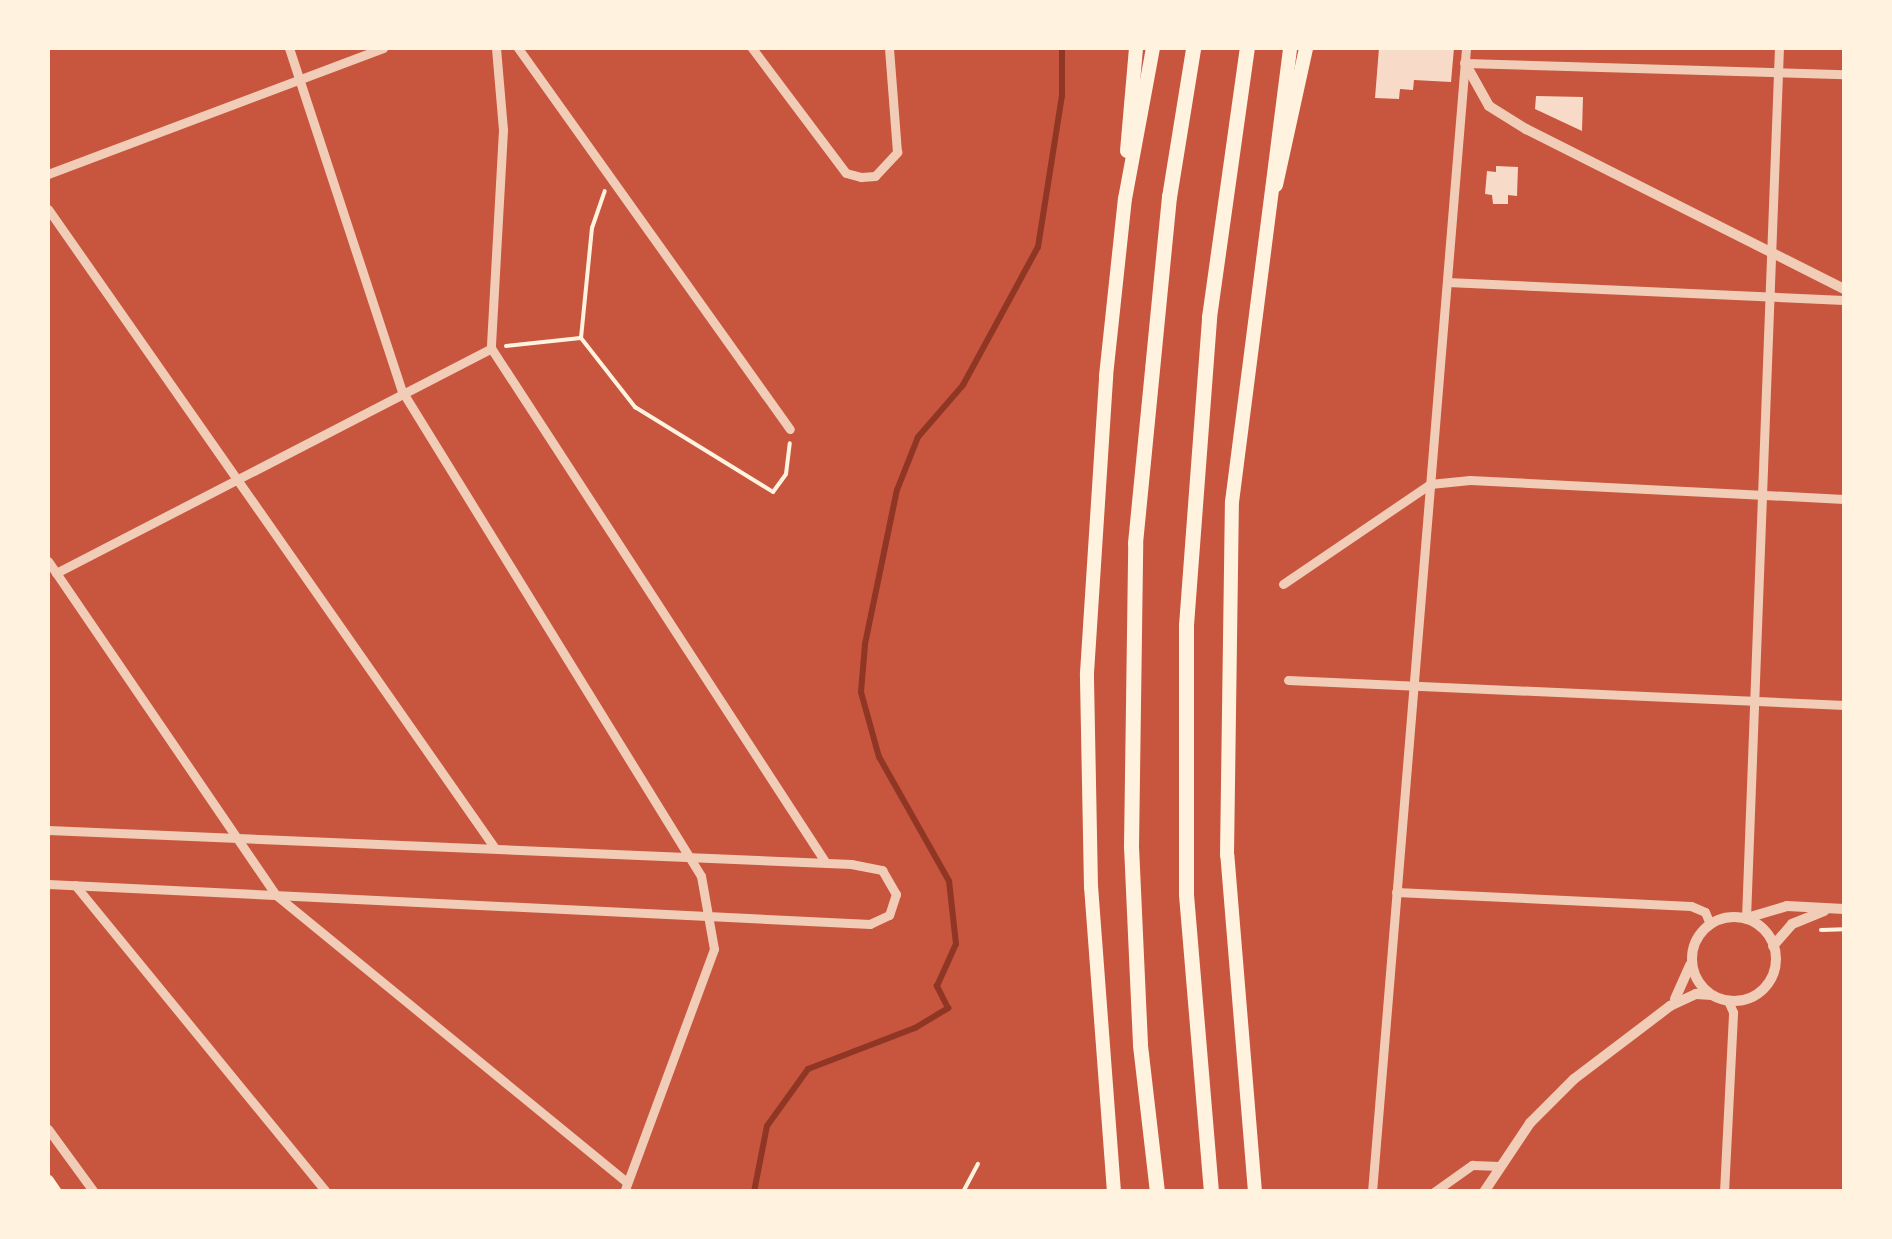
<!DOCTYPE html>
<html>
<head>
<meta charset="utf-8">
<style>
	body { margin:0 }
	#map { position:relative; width:1892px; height:1239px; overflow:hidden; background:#c8553d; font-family:"Open Sans",sans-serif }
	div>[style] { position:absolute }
	.stream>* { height:6px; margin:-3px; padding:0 3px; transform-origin:3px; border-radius:3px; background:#8f3625 }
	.building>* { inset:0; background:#f7dbc8 }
	.path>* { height:4px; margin:-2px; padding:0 2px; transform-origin:2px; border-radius:2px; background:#fff3e0 }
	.minor>* { height:9px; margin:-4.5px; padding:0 4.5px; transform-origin:4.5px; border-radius:4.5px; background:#f1ccb7 }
	.tertiary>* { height:10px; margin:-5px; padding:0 5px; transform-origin:5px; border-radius:5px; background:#f1ccb7 }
	.tertiary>.ring { margin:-5px; padding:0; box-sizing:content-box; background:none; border:10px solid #f1ccb7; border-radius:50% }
	.secondary>* { height:11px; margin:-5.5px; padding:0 5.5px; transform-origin:5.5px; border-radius:5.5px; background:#fff3e0 }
	.trunk>* { height:14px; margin:-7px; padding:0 7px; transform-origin:7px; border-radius:7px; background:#fff3e0 }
	.motorway>* { height:15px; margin:-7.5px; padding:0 7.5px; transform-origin:7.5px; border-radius:7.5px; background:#fff3e0 }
	span { translate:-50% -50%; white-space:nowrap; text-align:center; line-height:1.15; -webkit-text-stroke:8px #fff3e0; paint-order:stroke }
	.frame { position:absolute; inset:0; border:50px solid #fff3e0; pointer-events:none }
</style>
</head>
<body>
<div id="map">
	<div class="stream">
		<div style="left:754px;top:1192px;width:67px;rotate:-78.9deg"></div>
		<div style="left:767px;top:1126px;width:70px;rotate:-54.3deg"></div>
		<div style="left:808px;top:1069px;width:115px;rotate:-21deg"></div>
		<div style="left:915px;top:1028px;width:39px;rotate:-31deg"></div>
		<div style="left:948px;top:1008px;width:25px;rotate:-117deg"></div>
		<div style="left:937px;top:986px;width:46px;rotate:-65.7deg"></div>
		<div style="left:956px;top:944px;width:63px;rotate:-96.3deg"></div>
		<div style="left:949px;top:881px;width:142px;rotate:-119.4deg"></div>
		<div style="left:879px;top:757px;width:67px;rotate:-105.5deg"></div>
		<div style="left:861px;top:692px;width:48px;rotate:-85.2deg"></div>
		<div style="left:865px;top:644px;width:157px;rotate:-78.3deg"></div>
		<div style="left:897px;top:490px;width:57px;rotate:-68.4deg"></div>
		<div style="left:918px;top:437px;width:69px;rotate:-49.1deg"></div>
		<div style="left:963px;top:385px;width:157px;rotate:-61.5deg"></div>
		<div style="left:1038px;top:247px;width:154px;rotate:-81deg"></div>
		<div style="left:1062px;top:95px;width:47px;rotate:-90deg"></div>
	</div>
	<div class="building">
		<div style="clip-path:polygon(1379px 48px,1454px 48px,1451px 82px,1414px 80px,1413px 90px,1400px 89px,1399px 99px,1375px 98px)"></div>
		<div style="clip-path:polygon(1536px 96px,1583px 97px,1582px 131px,1535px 109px)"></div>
		<div style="clip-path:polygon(1496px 166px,1518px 167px,1517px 196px,1508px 195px,1508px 204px,1493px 204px,1492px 195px,1485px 194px,1487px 171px,1496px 172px)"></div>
	</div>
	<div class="path">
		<div style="left:581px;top:338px;width:88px;rotate:52deg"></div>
		<div style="left:635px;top:407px;width:162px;rotate:31.6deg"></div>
		<div style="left:773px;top:492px;width:22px;rotate:-54deg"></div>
		<div style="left:786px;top:474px;width:31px;rotate:-83deg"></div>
		<div style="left:506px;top:346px;width:75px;rotate:-6.1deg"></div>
		<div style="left:581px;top:338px;width:111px;rotate:-84.3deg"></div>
		<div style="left:592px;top:228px;width:39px;rotate:-71deg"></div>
		<div style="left:1821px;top:930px;width:23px;rotate:-2deg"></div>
		<div style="left:963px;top:1192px;width:32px;rotate:-62deg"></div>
	</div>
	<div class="minor">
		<div style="left:289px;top:48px;width:361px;rotate:71.8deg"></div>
		<div style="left:402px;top:391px;width:570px;rotate:58.35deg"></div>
		<div style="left:701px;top:876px;width:74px;rotate:79.9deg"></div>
		<div style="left:714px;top:949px;width:259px;rotate:110.3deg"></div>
		<div style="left:496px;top:48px;width:82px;rotate:85.1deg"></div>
		<div style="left:503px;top:130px;width:218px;rotate:93.2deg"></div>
		<div style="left:491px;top:348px;width:614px;rotate:56.96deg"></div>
		<div style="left:518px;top:48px;width:468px;rotate:54.5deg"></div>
		<div style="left:752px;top:48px;width:156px;rotate:53.1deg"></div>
		<div style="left:846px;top:173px;width:16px;rotate:15deg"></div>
		<div style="left:861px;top:177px;width:14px;rotate:-4deg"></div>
		<div style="left:875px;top:176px;width:33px;rotate:-47deg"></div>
		<div style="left:897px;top:152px;width:104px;rotate:-94.4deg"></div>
		<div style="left:1465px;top:63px;width:379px;rotate:1.7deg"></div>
		<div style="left:48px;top:174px;width:358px;rotate:-20.6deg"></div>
		<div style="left:48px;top:209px;width:778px;rotate:55.04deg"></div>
		<div style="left:1447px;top:282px;width:397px;rotate:2.6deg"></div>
		<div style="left:48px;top:561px;width:404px;rotate:55.7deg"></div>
		<div style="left:276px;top:895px;width:453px;rotate:39.3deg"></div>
		<div style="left:56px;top:573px;width:490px;rotate:-27.3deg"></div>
		<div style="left:1283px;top:584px;width:178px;rotate:-34.2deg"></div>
		<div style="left:1430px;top:484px;width:40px;rotate:-5.7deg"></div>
		<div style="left:1470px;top:480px;width:374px;rotate:2.9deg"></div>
		<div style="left:1288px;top:680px;width:557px;rotate:2.57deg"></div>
		<div style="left:48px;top:830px;width:804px;rotate:2.42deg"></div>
		<div style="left:851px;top:864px;width:32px;rotate:11deg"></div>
		<div style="left:882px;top:870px;width:28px;rotate:60deg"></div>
		<div style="left:896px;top:894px;width:22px;rotate:108deg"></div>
		<div style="left:889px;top:915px;width:21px;rotate:155deg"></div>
		<div style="left:870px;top:924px;width:823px;rotate:-177.21deg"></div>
		<div style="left:75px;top:885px;width:397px;rotate:50.7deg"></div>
		<div style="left:1396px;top:892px;width:295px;rotate:2.7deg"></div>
		<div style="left:1691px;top:906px;width:15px;rotate:23deg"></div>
		<div style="left:1705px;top:912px;width:13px;rotate:67deg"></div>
		<div style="left:1746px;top:918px;width:871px;rotate:-87.83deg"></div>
		<div style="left:48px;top:1129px;width:78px;rotate:53.9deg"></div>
		<div style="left:1372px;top:1192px;width:1148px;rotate:-85.3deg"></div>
		<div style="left:1434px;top:1192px;width:47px;rotate:-35.4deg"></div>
		<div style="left:1472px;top:1165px;width:28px;rotate:2deg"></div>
		<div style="left:1724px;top:1192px;width:180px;rotate:-87.1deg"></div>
		<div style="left:1733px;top:1012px;width:12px;rotate:-114deg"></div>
	</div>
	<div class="tertiary">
		<div style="left:1465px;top:63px;width:49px;rotate:60.8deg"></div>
		<div style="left:1489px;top:106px;width:44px;rotate:31.9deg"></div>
		<div style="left:1526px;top:129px;width:356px;rotate:26.7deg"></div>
		<div class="ring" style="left:1692px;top:917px;width:74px;height:74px"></div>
		<div style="left:1747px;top:918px;width:42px;rotate:-16.7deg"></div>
		<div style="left:1787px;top:906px;width:57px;rotate:3deg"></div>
		<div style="left:1773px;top:946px;width:29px;rotate:-49deg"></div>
		<div style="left:1792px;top:924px;width:35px;rotate:-22deg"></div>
		<div style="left:1675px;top:999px;width:37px;rotate:-66deg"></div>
		<div style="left:1484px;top:1192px;width:83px;rotate:-56.3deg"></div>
		<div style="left:1530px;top:1123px;width:62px;rotate:-45deg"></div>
		<div style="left:1574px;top:1079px;width:121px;rotate:-37.2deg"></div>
		<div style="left:1670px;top:1006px;width:29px;rotate:-25deg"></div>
		<div style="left:1696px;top:994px;width:16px;rotate:4deg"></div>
	</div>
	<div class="secondary">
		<div style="left:48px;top:1180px;width:14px;rotate:56deg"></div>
	</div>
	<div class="trunk">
		<div style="left:1127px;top:151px;width:103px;rotate:-85deg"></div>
		<div style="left:1276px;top:185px;width:140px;rotate:-77.6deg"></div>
		<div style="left:1114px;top:1192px;width:306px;rotate:-94.3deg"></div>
		<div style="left:1091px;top:887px;width:214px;rotate:-91.1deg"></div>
		<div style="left:1087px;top:673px;width:298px;rotate:-86.3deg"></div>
		<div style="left:1106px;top:376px;width:178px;rotate:-83.9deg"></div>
		<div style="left:1125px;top:199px;width:154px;rotate:-79.5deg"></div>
		<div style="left:1255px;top:1192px;width:338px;rotate:-94.7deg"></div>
		<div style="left:1227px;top:855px;width:353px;rotate:-89.2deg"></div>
		<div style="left:1232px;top:502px;width:458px;rotate:-82.7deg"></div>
	</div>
	<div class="motorway">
		<div style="left:1157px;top:1192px;width:149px;rotate:-96.6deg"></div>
		<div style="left:1140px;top:1044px;width:197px;rotate:-92.6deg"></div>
		<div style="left:1131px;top:847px;width:304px;rotate:-89.2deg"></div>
		<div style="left:1135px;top:543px;width:348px;rotate:-84.4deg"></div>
		<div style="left:1169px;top:197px;width:151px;rotate:-80.8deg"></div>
		<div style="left:1211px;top:1192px;width:299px;rotate:-94.8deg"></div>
		<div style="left:1186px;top:894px;width:269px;rotate:-90deg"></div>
		<div style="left:1186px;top:625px;width:309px;rotate:-85.7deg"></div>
		<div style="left:1209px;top:317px;width:272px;rotate:-82deg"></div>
	</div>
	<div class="frame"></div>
</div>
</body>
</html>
